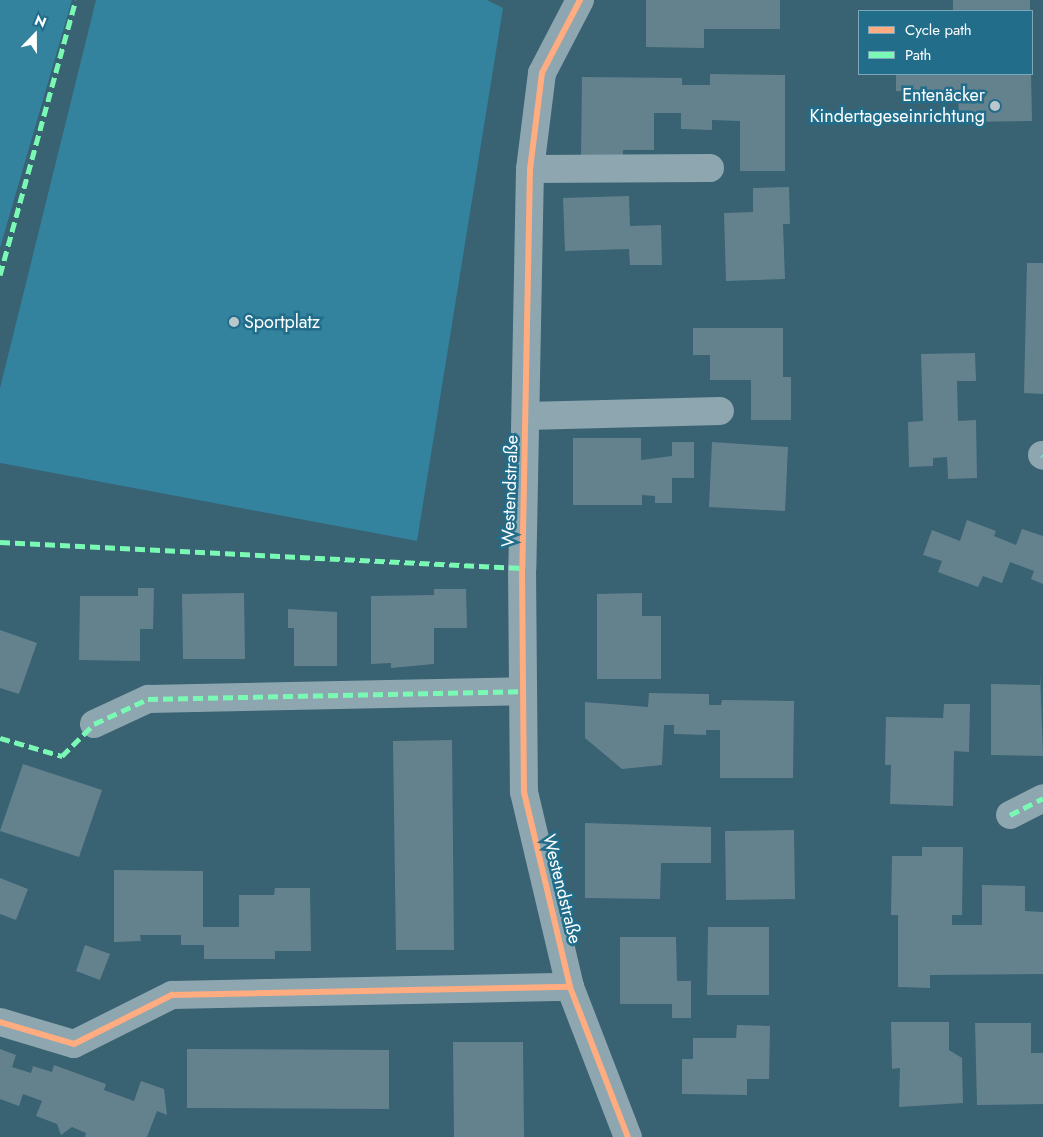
<!DOCTYPE html>
<html>
<head>
<meta charset="utf-8">
<style>
	body { margin:0 }
	#map { position:relative; width:1043px; height:1137px; overflow:hidden; background:#396272; font-family:Jost,sans-serif }
	div>[style] { position:absolute }
	.green>* { inset:0; background:#33829e }
	.building>* { inset:0; background:#64828e }
	.minor>* { height:28px; margin:-14px; padding:0 14px; transform-origin:14px; border-radius:14px; background:#8da6b0 }
	.quiet>* { height:5px; margin-top:-2.5px; transform-origin:0; background:repeating-linear-gradient(90deg,#7af9b4 0 10px,transparent 0 15px) }
	.cycleway>* { height:6px; margin:-3px; padding:0 3px; transform-origin:3px; border-radius:3px; background:#ffac80 }
	.dots>* { width:14px; height:14px; translate:-50% -50%; box-sizing:border-box; border:2px solid #216d8a; border-radius:50% }
	span { translate:-50% -50%; white-space:nowrap; text-align:center; line-height:1.15; -webkit-text-stroke:5px #216d8a; paint-order:stroke }
	.poi-label { font-size:18px; color:#fff }
	.right { translate:-100% -50%; text-align:right }
	.left { translate:0 -50%; text-align:left }
	.street-label { font-size:18px; color:#fff }
	.legend { position:absolute; left:858px; top:10px; width:175px; height:65px; box-sizing:border-box; background:#216d8a; border:1px solid #7aa7b9; margin:0; padding:6px 9px; list-style:none; font-size:15px; color:#fff }
	.legend li { display:flex; align-items:center; gap:10px; height:25px }
	.legend b { width:25px; border:1px solid #7aa7b9 }
	.north { position:absolute; left:10px; top:10px; width:50px; height:50px; -webkit-text-stroke:4px #216d8a; paint-order:stroke; rotate:22deg; font-size:14px; font-weight:700; line-height:20px; text-align:center; color:#fff }
	.north::after { content:''; display:block; margin:auto; width:18px; height:22px; background:#fff; clip-path:polygon(50% 0,100% 100%,50% 72%,0 100%) }
</style>
</head>
<body>
<div id="map">
	<div class="green">
		<div style="clip-path:polygon(0 0,72px 0,0 248px)"></div>
		<div style="clip-path:polygon(96px 0,487px 0,503px 8px,417px 541px,0 463px,0 388px)"></div>
	</div>
	<div class="building">
		<div style="clip-path:polygon(646px 0,780px 0,780px 29px,704px 29px,704px 48px,646px 47px)"></div>
		<div style="clip-path:polygon(953px 0,1030px 0,1030px 11px,953px 11px)"></div>
		<div style="clip-path:polygon(710px 74px,785px 75px,785px 171px,740px 171px,740px 121px,712px 120px,712px 130px,681px 129px,681px 113px,654px 113px,654px 150px,623px 150px,623px 158px,581px 158px,582px 77px,682px 78px,682px 85px,710px 85px)"></div>
		<div style="clip-path:polygon(896px 74px,1031px 74px,1032px 121px,960px 122px,957px 91px,896px 91px)"></div>
		<div style="clip-path:polygon(789px 187px,790px 224px,783px 224px,785px 279px,726px 281px,724px 213px,753px 212px,753px 188px)"></div>
		<div style="clip-path:polygon(629px 196px,630px 226px,661px 225px,662px 265px,630px 265px,629px 249px,565px 251px,563px 198px)"></div>
		<div style="clip-path:polygon(1027px 263px,1043px 263px,1043px 394px,1024px 393px)"></div>
		<div style="clip-path:polygon(693px 328px,783px 328px,783px 377px,791px 377px,791px 420px,751px 420px,751px 380px,710px 380px,710px 355px,693px 355px)"></div>
		<div style="clip-path:polygon(975px 353px,976px 381px,957px 381px,958px 421px,976px 420px,977px 478px,948px 479px,947px 457px,933px 458px,933px 466px,909px 467px,908px 422px,923px 421px,921px 354px)"></div>
		<div style="clip-path:polygon(573px 438px,641px 438px,641px 460px,672px 456px,672px 442px,694px 442px,694px 478px,672px 478px,672px 503px,655px 503px,655px 496px,642px 495px,642px 505px,573px 505px)"></div>
		<div style="clip-path:polygon(712px 442px,788px 447px,785px 511px,709px 507px)"></div>
		<div style="clip-path:polygon(967px 520px,996px 531px,994px 536px,1016px 545px,1022px 529px,1043px 536px,1043px 584px,1031px 579px,1034px 571px,1010px 562px,1002px 583px,983px 576px,978px 587px,938px 572px,942px 561px,923px 555px,932px 530px,960px 541px)"></div>
		<div style="clip-path:polygon(138px 588px,154px 588px,153px 629px,140px 629px,140px 661px,79px 660px,80px 596px,138px 596px)"></div>
		<div style="clip-path:polygon(434px 589px,466px 589px,467px 628px,434px 628px,434px 664px,391px 668px,391px 663px,371px 664px,371px 596px,434px 595px)"></div>
		<div style="clip-path:polygon(244px 593px,245px 659px,183px 659px,182px 594px)"></div>
		<div style="clip-path:polygon(642px 593px,642px 616px,661px 616px,661px 679px,597px 679px,597px 594px)"></div>
		<div style="clip-path:polygon(288px 609px,337px 612px,337px 666px,294px 666px,294px 628px,288px 628px)"></div>
		<div style="clip-path:polygon(0 630px,37px 643px,19px 694px,0 688px)"></div>
		<div style="clip-path:polygon(1040px 671px,1043px 756px,991px 755px,991px 684px,1040px 685px)"></div>
		<div style="clip-path:polygon(649px 693px,709px 694px,709px 705px,721px 705px,722px 700px,794px 701px,793px 778px,720px 778px,720px 730px,706px 730px,706px 735px,674px 734px,674px 725px,664px 725px,662px 765px,622px 769px,585px 738px,585px 702px,648px 707px)"></div>
		<div style="clip-path:polygon(944px 704px,970px 704px,969px 752px,954px 751px,953px 806px,890px 804px,891px 765px,885px 765px,886px 717px,943px 718px)"></div>
		<div style="clip-path:polygon(452px 740px,454px 950px,396px 950px,393px 741px)"></div>
		<div style="clip-path:polygon(23px 764px,102px 790px,79px 857px,0 831px)"></div>
		<div style="clip-path:polygon(585px 823px,711px 827px,711px 863px,661px 863px,660px 899px,585px 898px)"></div>
		<div style="clip-path:polygon(794px 830px,795px 899px,726px 900px,725px 831px)"></div>
		<div style="clip-path:polygon(922px 847px,963px 847px,962px 915px,952px 915px,952px 925px,982px 925px,982px 885px,1025px 886px,1025px 911px,1043px 912px,1043px 974px,930px 975px,930px 988px,898px 987px,898px 915px,891px 915px,892px 856px,922px 856px)"></div>
		<div style="clip-path:polygon(114px 870px,203px 871px,203px 927px,239px 927px,239px 895px,274px 895px,275px 888px,310px 888px,311px 951px,275px 951px,275px 959px,204px 959px,204px 945px,181px 945px,181px 935px,140px 935px,141px 941px,114px 942px)"></div>
		<div style="clip-path:polygon(0 878px,28px 889px,16px 920px,0 914px)"></div>
		<div style="clip-path:polygon(708px 927px,769px 927px,769px 995px,707px 995px)"></div>
		<div style="clip-path:polygon(620px 937px,676px 937px,677px 981px,691px 981px,691px 1018px,672px 1018px,672px 1004px,620px 1004px)"></div>
		<div style="clip-path:polygon(85px 945px,110px 954px,100px 980px,76px 971px)"></div>
		<div style="clip-path:polygon(891px 1022px,949px 1022px,949px 1050px,962px 1058px,963px 1103px,899px 1107px,900px 1068px,892px 1069px)"></div>
		<div style="clip-path:polygon(975px 1023px,1031px 1023px,1031px 1053px,1043px 1053px,1043px 1104px,977px 1105px)"></div>
		<div style="clip-path:polygon(737px 1025px,770px 1026px,769px 1079px,747px 1079px,747px 1095px,682px 1094px,682px 1059px,693px 1059px,693px 1038px,736px 1038px)"></div>
		<div style="clip-path:polygon(453px 1042px,523px 1042px,524px 1137px,454px 1137px)"></div>
		<div style="clip-path:polygon(0 1049px,16px 1055px,12px 1067px,31px 1073px,33px 1066px,52px 1072px,54px 1065px,106px 1084px,104px 1090px,134px 1101px,141px 1081px,164px 1089px,167px 1115px,157px 1111px,147px 1137px,85px 1137px,86px 1133px,72px 1127px,61px 1135px,57px 1124px,36px 1116px,42px 1101px,23px 1094px,19px 1106px,0 1099px)"></div>
		<div style="clip-path:polygon(187px 1049px,389px 1050px,389px 1109px,187px 1108px)"></div>
	</div>
	<div class="minor">
		<div style="left:580px;top:0;width:82px;rotate:117.5deg"></div>
		<div style="left:542px;top:73px;width:97px;rotate:97.1deg"></div>
		<div style="left:530px;top:169px;width:399px;rotate:91.1deg"></div>
		<div style="left:522px;top:568px;width:224px;rotate:89.5deg"></div>
		<div style="left:524px;top:792px;width:200px;rotate:76.7deg"></div>
		<div style="left:570px;top:987px;width:161px;rotate:68.9deg"></div>
		<div style="left:530px;top:169px;width:180px;rotate:-0.3deg"></div>
		<div style="left:527px;top:416px;width:193px;rotate:-1.5deg"></div>
		<div style="left:1042px;top:455px;width:1px;rotate:45deg"></div>
		<div style="left:94px;top:724px;width:60px;rotate:-24.8deg"></div>
		<div style="left:148px;top:699px;width:373px;rotate:-1.2deg"></div>
		<div style="left:1010px;top:815px;width:37px;rotate:-27deg"></div>
		<div style="left:0;top:1022px;width:77px;rotate:16.6deg"></div>
		<div style="left:74px;top:1044px;width:110px;rotate:-26.6deg"></div>
		<div style="left:172px;top:995px;width:398px;rotate:-1.2deg"></div>
	</div>
	<div class="quiet">
		<div style="left:0;top:275px;width:285px;rotate:-74.6deg"></div>
		<div style="left:1042px;top:455px;width:1px;rotate:45deg"></div>
		<div style="left:0;top:542px;width:523px;rotate:2.85deg"></div>
		<div style="left:0;top:738px;width:65px;rotate:16.2deg"></div>
		<div style="left:62px;top:756px;width:45px;rotate:-45deg"></div>
		<div style="left:94px;top:724px;width:60px;rotate:-24.8deg"></div>
		<div style="left:148px;top:699px;width:373px;rotate:-1.2deg"></div>
		<div style="left:1010px;top:815px;width:37px;rotate:-27deg"></div>
	</div>
	<div class="cycleway">
		<div style="left:580px;top:0;width:82px;rotate:117.5deg"></div>
		<div style="left:542px;top:73px;width:97px;rotate:97.1deg"></div>
		<div style="left:530px;top:169px;width:399px;rotate:91.1deg"></div>
		<div style="left:522px;top:568px;width:224px;rotate:89.5deg"></div>
		<div style="left:524px;top:792px;width:200px;rotate:76.7deg"></div>
		<div style="left:570px;top:987px;width:161px;rotate:68.9deg"></div>
		<div style="left:0;top:1022px;width:77px;rotate:16.6deg"></div>
		<div style="left:74px;top:1044px;width:110px;rotate:-26.6deg"></div>
		<div style="left:172px;top:995px;width:398px;rotate:-1.2deg"></div>
	</div>
	<div class="dots">
		<div style="left:995px;top:106px;background:#bac8ce"></div>
		<div style="left:234px;top:322px;background:#bac8ce"></div>
	</div>
	<div class="poi-label">
		<span class="right" style="left:985px;top:106px">Entenäcker<br>Kindertageseinrichtung</span>
		<span class="left" style="left:244px;top:322px">Sportplatz</span>
	</div>
	<div class="street-label">
		<span style="left:510px;top:491px;rotate:-88deg">Westendstraße</span>
		<span style="left:562px;top:889px;rotate:76deg">Westendstraße</span>
	</div>
	<ul class="legend">
	<li><b style="height:6px;background:#ffac80"></b>Cycle path</li>
	<li><b style="height:6px;background:#7af9b4"></b>Path</li>
	</ul>
	<div class="north">N</div>
</div>
</body>
</html>
